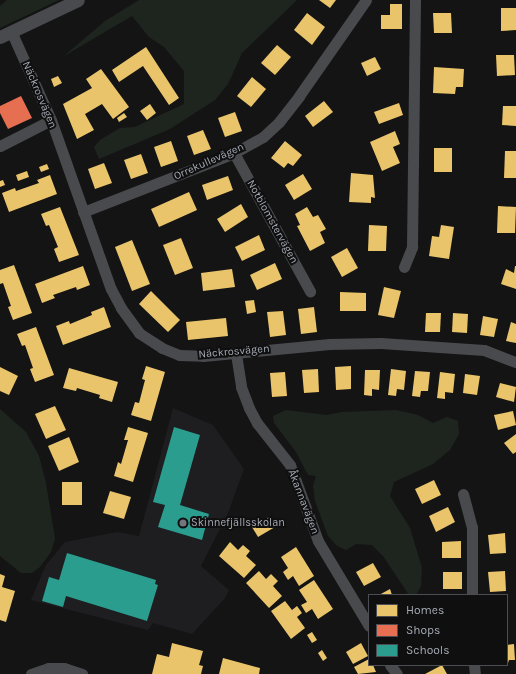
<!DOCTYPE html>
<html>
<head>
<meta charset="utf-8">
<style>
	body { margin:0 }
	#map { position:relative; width:516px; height:674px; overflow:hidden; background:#141415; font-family:Karla,sans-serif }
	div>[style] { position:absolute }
	.built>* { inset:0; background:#1e1e20 }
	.green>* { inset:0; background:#1e251f }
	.homes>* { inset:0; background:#e9c46a }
	.shops>* { inset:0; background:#e76f51 }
	.schools>* { inset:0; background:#2a9d8f }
	.minor>* { height:11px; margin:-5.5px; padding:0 5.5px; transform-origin:5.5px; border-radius:5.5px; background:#494a4d }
	.tertiary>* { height:13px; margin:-6.5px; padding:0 6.5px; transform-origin:6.5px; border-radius:6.5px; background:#494a4d }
	.dots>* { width:11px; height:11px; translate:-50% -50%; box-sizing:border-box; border:2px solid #0f0f10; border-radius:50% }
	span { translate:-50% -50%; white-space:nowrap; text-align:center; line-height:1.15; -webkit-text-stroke:4px #0f0f10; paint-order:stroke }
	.street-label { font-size:11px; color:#a6abb5 }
	.poi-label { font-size:11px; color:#a6abb5 }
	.left { translate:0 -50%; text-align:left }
	.legend { position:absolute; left:368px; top:594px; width:140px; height:72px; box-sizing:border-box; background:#0f0f10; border:1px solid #4b4d52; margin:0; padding:5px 7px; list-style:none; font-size:12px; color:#a6abb5 }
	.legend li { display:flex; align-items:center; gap:8px; height:20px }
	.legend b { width:20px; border:1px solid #4b4d52 }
</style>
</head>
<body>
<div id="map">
	<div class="built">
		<div style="clip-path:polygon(173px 408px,213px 425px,244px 469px,228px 513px,201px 566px,229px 590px,225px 598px,192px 634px,153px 623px,148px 630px,31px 600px,46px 565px,65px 542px,117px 532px,139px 536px)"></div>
	</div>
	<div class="green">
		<div style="clip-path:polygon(7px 0,59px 0,0 28px,0 6px)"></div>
		<div style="clip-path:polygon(139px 0,297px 0,242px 53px,228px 84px,215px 100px,170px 129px,99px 159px,94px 147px,100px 140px,120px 128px,135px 127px,184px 104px,184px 71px,164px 47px,149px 37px,132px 16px,64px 56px,105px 21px)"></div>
		<div style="clip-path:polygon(0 409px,26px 432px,39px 456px,46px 483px,55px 539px,51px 552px,40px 567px,32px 573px,21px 573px,0 556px)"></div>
		<div style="clip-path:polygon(286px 410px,327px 415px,342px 412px,396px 410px,418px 415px,433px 423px,447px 417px,458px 421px,459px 434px,450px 450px,433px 464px,394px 482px,390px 496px,410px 528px,422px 568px,421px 586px,416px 595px,409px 595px,383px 556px,372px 545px,356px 544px,346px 550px,337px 546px,328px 536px,315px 501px,313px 486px,316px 476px,308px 475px,296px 452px,274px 423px,273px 416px)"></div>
	</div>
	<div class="homes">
		<div style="clip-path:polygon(319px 0,336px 0,330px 8px)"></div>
		<div style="clip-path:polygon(390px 4px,402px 4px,402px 29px,381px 29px,381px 15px,390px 15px)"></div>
		<div style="clip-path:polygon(501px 8px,516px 8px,516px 30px,501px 31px)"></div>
		<div style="clip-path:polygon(307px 13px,325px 27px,312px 45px,294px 30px)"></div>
		<div style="clip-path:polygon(433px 13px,451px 13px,452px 33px,434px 33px)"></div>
		<div style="clip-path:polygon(277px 45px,291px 57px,275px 75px,261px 63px)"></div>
		<div style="clip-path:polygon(146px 47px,179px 98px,169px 105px,143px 66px,119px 82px,112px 70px)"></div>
		<div style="clip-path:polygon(496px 55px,514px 55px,515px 75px,497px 76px)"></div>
		<div style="clip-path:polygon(375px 57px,381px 69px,367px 76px,361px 63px)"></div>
		<div style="clip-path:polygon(434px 67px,464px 69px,463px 87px,456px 87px,455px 94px,433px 93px)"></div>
		<div style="clip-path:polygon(101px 69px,129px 107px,113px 119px,102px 104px,85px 114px,94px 130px,77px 139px,63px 104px,92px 88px,86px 79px)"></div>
		<div style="clip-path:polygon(58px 76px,62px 83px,54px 87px,51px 79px)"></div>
		<div style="clip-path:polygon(252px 77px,266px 89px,251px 107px,237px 96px)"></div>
		<div style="clip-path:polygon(324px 101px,333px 112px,313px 127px,305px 116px)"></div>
		<div style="clip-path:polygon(399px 103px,403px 115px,379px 124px,374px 112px)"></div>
		<div style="clip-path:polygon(150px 104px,156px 113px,147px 120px,140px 111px)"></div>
		<div style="clip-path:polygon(503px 106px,516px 106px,516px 126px,502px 125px)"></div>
		<div style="clip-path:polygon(235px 112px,242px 131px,225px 137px,218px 118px)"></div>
		<div style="clip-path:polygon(124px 113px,127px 117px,119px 122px,117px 118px)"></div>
		<div style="clip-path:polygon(203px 130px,211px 149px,194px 155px,187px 136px)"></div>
		<div style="clip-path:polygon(395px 131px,400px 144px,393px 147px,400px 163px,382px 171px,370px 142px)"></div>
		<div style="clip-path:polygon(171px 141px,178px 161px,161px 167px,154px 147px)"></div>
		<div style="clip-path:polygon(285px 141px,302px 155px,293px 166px,288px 163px,284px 168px,271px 158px)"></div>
		<div style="clip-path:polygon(434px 148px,452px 148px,452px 172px,434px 172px)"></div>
		<div style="clip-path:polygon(505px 151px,516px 151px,516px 178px,504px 178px)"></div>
		<div style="clip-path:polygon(141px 154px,148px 173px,131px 179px,124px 160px)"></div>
		<div style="clip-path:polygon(104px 163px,112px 183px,95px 189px,88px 169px)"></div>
		<div style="clip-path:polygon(47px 164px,49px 169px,41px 172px,39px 167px)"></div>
		<div style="clip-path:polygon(27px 171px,29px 177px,18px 181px,16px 175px)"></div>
		<div style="clip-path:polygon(351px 173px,373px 175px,375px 198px,371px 197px,371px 203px,349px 202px)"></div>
		<div style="clip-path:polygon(303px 174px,312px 189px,294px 200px,285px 185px)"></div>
		<div style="clip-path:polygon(50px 175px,57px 194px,9px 212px,2px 193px,15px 188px,16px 191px,39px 183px,37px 180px)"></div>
		<div style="clip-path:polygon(228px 176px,233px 190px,207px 200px,202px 185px)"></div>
		<div style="clip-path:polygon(3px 180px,5px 185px,0 187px,0 181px)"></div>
		<div style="clip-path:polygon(189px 192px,197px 210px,159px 227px,151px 209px)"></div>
		<div style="clip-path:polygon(241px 204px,248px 217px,225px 232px,217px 219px)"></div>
		<div style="clip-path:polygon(498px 206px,516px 207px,515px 233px,497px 233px)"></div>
		<div style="clip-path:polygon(60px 207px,79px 255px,59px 262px,54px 249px,58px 247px,49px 225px,46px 226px,41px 214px)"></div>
		<div style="clip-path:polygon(307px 207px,313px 217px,318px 215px,326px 229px,320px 232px,325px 243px,310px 251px,297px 226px,300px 225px,295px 214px)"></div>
		<div style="clip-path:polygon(369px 225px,387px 226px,386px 251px,368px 251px)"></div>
		<div style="clip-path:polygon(441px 225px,454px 227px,449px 259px,429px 256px,432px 236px,439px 237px)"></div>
		<div style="clip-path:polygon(259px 235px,265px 250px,242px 261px,235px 247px)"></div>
		<div style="clip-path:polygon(181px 238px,193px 268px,175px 275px,163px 245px)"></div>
		<div style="clip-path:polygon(132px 240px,150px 284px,132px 291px,115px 247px)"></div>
		<div style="clip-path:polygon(347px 248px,358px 268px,342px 277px,331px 257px)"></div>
		<div style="clip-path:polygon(275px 263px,282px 279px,257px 290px,250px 275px)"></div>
		<div style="clip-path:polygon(14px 265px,32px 313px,13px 320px,8px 307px,11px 306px,3px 283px,0 284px,0 270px)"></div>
		<div style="clip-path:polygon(83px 266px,90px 285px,77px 290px,76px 287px,53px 295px,55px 298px,42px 303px,35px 284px)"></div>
		<div style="clip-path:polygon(515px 266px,516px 266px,516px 289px,501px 284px,506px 269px,514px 273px)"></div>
		<div style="clip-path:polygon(232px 269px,235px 287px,203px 291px,201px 273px)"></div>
		<div style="clip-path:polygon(384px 287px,401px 291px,394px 318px,378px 315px)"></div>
		<div style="clip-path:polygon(151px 291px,180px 320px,168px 332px,139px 304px)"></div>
		<div style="clip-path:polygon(340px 292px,366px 293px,366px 311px,340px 311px)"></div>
		<div style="clip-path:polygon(254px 300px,256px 312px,247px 314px,245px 301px)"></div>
		<div style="clip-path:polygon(104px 307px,111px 327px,63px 345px,56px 326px,69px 321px,70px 324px,92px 315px,91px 312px)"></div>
		<div style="clip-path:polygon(314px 307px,317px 332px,301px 334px,298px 309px)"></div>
		<div style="clip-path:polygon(283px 311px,286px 335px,270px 337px,267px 312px)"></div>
		<div style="clip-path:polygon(426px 313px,441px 313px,440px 332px,425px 332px)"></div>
		<div style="clip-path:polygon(453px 313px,468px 314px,467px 333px,452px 332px)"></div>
		<div style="clip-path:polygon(483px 316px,498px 319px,494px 337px,480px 335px)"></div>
		<div style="clip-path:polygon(226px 318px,228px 336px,188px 340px,186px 322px)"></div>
		<div style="clip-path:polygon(511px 322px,516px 324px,516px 343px,506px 341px)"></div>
		<div style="clip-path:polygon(36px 327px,54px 375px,35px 382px,30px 369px,33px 368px,25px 345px,22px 346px,17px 334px)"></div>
		<div style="clip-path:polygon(146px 366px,165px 372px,151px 421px,131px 415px,135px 402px,139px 403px,145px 380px,142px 379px)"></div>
		<div style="clip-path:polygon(351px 366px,351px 389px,336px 390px,335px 367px)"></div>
		<div style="clip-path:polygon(0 367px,18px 376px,9px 395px,0 391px)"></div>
		<div style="clip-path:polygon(69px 368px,118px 382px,112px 402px,99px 398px,100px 395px,77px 388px,76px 391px,63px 388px)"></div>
		<div style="clip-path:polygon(318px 369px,319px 392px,304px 393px,302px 370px)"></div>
		<div style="clip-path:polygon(391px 369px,406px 371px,404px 390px,397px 389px,396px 396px,388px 395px)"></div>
		<div style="clip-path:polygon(365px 370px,380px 370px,379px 390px,372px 389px,372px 396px,364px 395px)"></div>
		<div style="clip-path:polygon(415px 371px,430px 372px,428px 391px,421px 391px,420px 397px,412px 396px)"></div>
		<div style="clip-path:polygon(285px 372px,287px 396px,272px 397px,270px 373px)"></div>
		<div style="clip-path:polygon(440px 372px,455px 374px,453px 393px,445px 392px,445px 399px,437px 398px)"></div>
		<div style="clip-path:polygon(465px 374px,480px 376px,477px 395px,463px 393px)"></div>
		<div style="clip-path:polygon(500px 383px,516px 387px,514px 402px,496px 397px)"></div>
		<div style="clip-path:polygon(55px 406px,66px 430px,46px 439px,35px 414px)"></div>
		<div style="clip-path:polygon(513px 411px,516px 425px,498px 430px,494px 415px)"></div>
		<div style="clip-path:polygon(128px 427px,148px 433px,133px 482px,114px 476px,118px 462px,121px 464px,128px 440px,124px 440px)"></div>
		<div style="clip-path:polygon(516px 434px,516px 452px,513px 454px,504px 443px)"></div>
		<div style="clip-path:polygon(69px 437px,79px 462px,59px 471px,48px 446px)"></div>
		<div style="clip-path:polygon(434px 480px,441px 495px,422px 504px,415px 489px)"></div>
		<div style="clip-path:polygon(62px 482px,82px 482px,82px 505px,62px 505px)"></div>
		<div style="clip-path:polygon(110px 491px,131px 497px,124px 519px,103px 513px)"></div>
		<div style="clip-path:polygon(448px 507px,455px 522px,436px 532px,429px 516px)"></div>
		<div style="clip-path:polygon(269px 517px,275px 527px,258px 537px,252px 527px)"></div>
		<div style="clip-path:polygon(505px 533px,506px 553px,490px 554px,488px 535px)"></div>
		<div style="clip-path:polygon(461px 541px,461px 558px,442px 558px,442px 542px)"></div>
		<div style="clip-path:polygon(230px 542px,238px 550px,243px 545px,250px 551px,246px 556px,256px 565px,244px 578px,219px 556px)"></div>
		<div style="clip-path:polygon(296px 547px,314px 576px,299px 586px,293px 576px,288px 580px,283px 572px,288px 568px,281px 557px)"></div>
		<div style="clip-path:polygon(373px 563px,381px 577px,364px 586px,356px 572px)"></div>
		<div style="clip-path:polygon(259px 571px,266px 579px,271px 574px,278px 581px,273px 586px,282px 596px,269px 608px,246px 583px)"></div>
		<div style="clip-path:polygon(505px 571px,506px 591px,490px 592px,488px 572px)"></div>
		<div style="clip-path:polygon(443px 572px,462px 572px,462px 589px,443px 589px)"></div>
		<div style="clip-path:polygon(0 574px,5px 576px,2px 587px,15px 591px,6px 622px,0 620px)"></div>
		<div style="clip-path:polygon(314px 580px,333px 609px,318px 619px,312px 609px,306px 613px,301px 605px,307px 602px,299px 590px)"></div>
		<div style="clip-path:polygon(390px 589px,392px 595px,379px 595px)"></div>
		<div style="clip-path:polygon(285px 601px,292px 610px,297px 606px,302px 613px,297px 617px,305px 628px,291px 639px,271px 611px)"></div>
		<div style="clip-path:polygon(312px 632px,317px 640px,312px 643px,307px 635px)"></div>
		<div style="clip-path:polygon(172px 643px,203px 651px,199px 665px,203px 666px,201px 674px,152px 674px,157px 654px,169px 657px)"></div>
		<div style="clip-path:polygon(361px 643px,368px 656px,353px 664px,346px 652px)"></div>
		<div style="clip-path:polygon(514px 644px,515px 660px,509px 660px,507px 666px,507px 645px)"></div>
		<div style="clip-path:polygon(322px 650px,327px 658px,323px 661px,318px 653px)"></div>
		<div style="clip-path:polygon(223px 658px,260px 668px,259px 674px,219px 674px)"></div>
		<div style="clip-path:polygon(369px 659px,369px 665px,373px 665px,376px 672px,358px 674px,354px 667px)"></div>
		<div style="clip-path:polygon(442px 665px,447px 674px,425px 674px)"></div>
	</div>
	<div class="shops">
		<div style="clip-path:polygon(21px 96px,32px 118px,8px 129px,0 113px,0 106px)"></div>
	</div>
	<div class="schools">
		<div style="clip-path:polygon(174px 427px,200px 435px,180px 505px,209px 514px,202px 540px,158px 527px,165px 505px,153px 502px)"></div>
		<div style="clip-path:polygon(67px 553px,156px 580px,155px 584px,158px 585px,147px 621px,66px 596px,63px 607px,42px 601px,49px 577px,59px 580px)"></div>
	</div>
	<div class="minor">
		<div style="left:11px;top:31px;width:98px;rotate:65.8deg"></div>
		<div style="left:51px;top:120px;width:179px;rotate:70.5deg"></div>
		<div style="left:111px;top:289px;width:21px;rotate:62deg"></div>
		<div style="left:121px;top:308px;width:31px;rotate:54deg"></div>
		<div style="left:139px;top:333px;width:27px;rotate:33deg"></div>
		<div style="left:162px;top:348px;width:18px;rotate:22deg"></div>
		<div style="left:179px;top:355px;width:24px;rotate:2deg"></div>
		<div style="left:203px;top:356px;width:127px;rotate:-5.4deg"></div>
		<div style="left:329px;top:344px;width:52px;rotate:-1.1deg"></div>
		<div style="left:381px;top:343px;width:103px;rotate:3.9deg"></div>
		<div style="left:484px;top:350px;width:34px;rotate:21deg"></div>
		<div style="left:0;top:146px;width:57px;rotate:-27deg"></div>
		<div style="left:234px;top:153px;width:158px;rotate:61.2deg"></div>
		<div style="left:83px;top:212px;width:162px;rotate:-21.3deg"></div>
		<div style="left:234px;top:153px;width:33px;rotate:-29deg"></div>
		<div style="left:263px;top:137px;width:22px;rotate:-43deg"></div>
		<div style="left:279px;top:122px;width:33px;rotate:-52deg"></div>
		<div style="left:299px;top:96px;width:117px;rotate:-55.1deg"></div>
		<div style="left:404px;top:267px;width:22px;rotate:-68deg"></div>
		<div style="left:412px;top:247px;width:247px;rotate:-89.3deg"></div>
		<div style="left:236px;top:354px;width:33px;rotate:81deg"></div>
		<div style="left:241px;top:387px;width:22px;rotate:69deg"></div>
		<div style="left:249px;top:408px;width:17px;rotate:62deg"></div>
		<div style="left:257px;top:423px;width:53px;rotate:51.8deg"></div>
		<div style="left:290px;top:465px;width:81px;rotate:69.8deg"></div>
		<div style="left:318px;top:541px;width:99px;rotate:59deg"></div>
		<div style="left:463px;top:494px;width:34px;rotate:75deg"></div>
		<div style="left:472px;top:527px;width:68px;rotate:90deg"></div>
		<div style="left:390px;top:665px;width:11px;rotate:52deg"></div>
		<div style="left:474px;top:665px;width:9px;rotate:84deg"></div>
		<div style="left:31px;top:674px;width:18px;rotate:-19deg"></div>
		<div style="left:48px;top:668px;width:16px"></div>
		<div style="left:64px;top:668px;width:19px;rotate:18deg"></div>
	</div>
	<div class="tertiary">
		<div style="left:0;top:37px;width:86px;rotate:-25.4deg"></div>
	</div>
	<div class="dots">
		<div style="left:183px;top:523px;background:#73767d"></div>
	</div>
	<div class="street-label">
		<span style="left:39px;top:95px;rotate:67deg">Näckrosvägen</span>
		<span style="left:209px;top:162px;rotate:-24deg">Orrekullevägen</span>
		<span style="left:272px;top:222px;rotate:61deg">Notblomstervägen</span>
		<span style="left:234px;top:352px;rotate:-5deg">Näckrosvägen</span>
		<span style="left:303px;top:502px;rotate:69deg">Åkannavägen</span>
	</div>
	<div class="poi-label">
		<span class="left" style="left:191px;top:523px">Skinnefjällsskolan</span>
	</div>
	<ul class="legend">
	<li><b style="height:11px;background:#e9c46a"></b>Homes</li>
	<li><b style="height:11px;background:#e76f51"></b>Shops</li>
	<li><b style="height:11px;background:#2a9d8f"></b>Schools</li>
	</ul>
</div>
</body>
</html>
